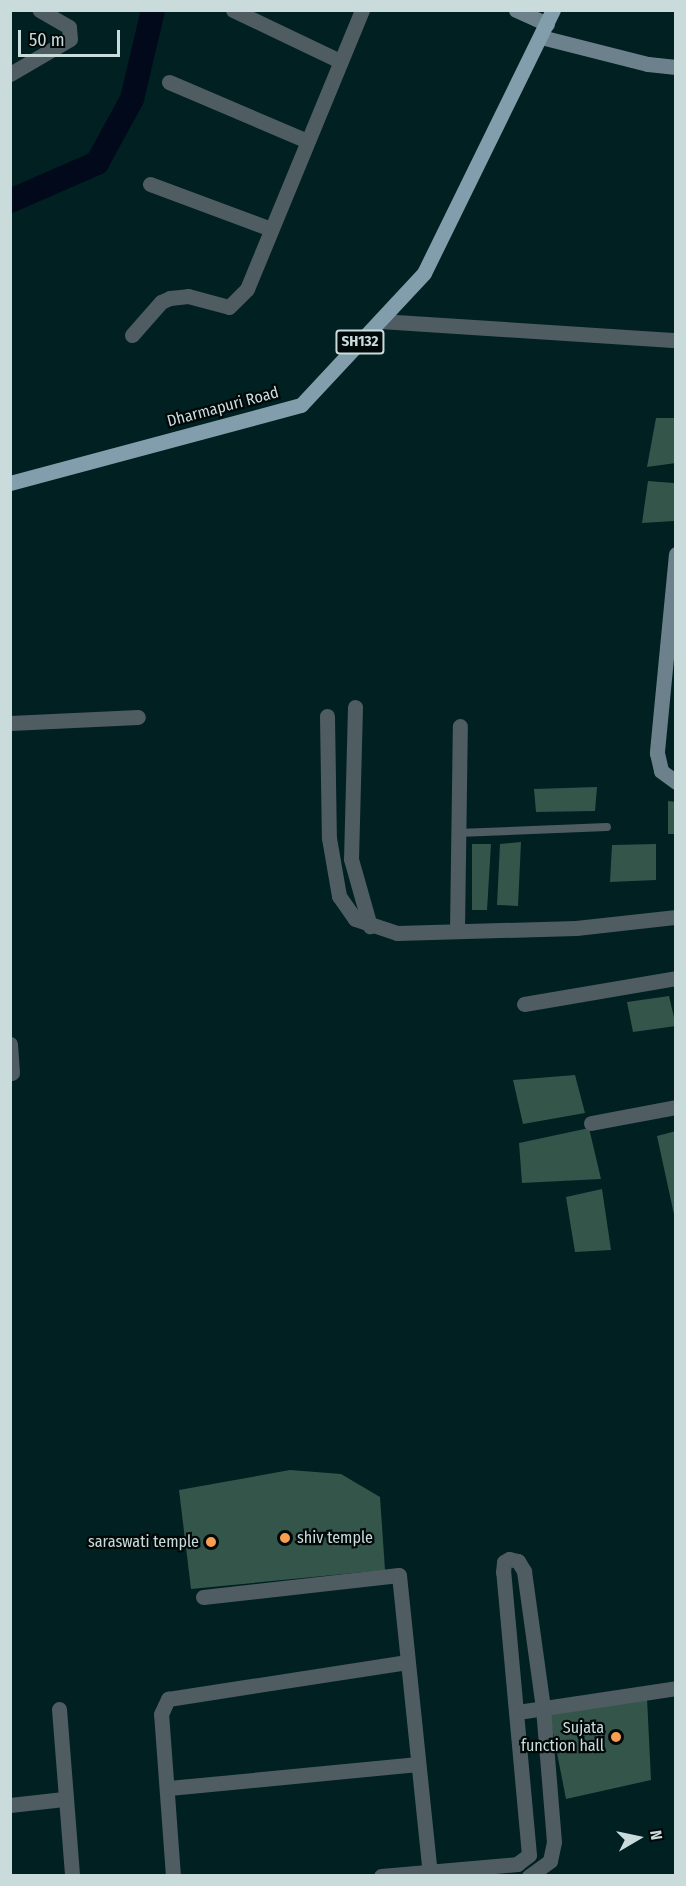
<!DOCTYPE html>
<html>
<head>
<meta charset="utf-8">
<style>
	body { margin:0 }
	#map { position:relative; width:686px; height:1886px; overflow:hidden; background:#002022; font-family:"Fira Sans Condensed",sans-serif }
	div>[style] { position:absolute }
	.river>* { height:24px; margin:-12px; padding:0 12px; transform-origin:12px; border-radius:12px; background:#01091b }
	.building>* { inset:0; background:#33554a }
	.lane>* { height:8px; margin:-4px; padding:0 4px; transform-origin:4px; border-radius:4px; background:#4f5c62 }
	.street>* { height:15px; margin:-7.5px; padding:0 7.5px; transform-origin:7.5px; border-radius:7.5px; background:#4f5c62 }
	.secondary>* { height:15px; margin:-7.5px; padding:0 7.5px; transform-origin:7.5px; border-radius:7.5px; background:#6c818c }
	.primary>* { height:15px; margin:-7.5px; padding:0 7.5px; transform-origin:7.5px; border-radius:7.5px; background:#829eac }
	.dots>* { width:16px; height:16px; translate:-50% -50%; box-sizing:border-box; border:3px solid #000808; border-radius:50% }
	span { translate:-50% -50%; white-space:nowrap; text-align:center; line-height:1.15; -webkit-text-stroke:4.5px #000808; paint-order:stroke }
	.shield-label span { padding:2px 4px; background:#000808; border:2px solid; border-radius:4px; -webkit-text-stroke-width:0 }
	.shield-label { font-size:15px; color:#cadbdc; font-weight:700 }
	.street-label { font-size:16px; color:#cadbdc }
	.poi-label { font-size:16px; color:#cadbdc }
	.left { translate:0 -50%; text-align:left }
	.right { translate:-100% -50%; text-align:right }
	.frame { position:absolute; inset:0; border:12px solid #cadbdc; pointer-events:none }
	.north { position:absolute; left:608px; top:1808px; width:60px; height:60px; -webkit-text-stroke:4px #000808; paint-order:stroke; rotate:81deg; font-size:16px; font-weight:700; line-height:24px; text-align:center; color:#cadbdc }
	.north::after { content:''; display:block; margin:auto; width:21px; height:27px; background:#cadbdc; clip-path:polygon(50% 0,100% 100%,50% 72%,0 100%) }
	.scale { position:absolute; left:18px; top:30px; width:102px; height:27px; box-sizing:border-box; border:3px solid #cadbdc; border-top:0; padding-left:8px; font-size:18px; line-height:21px; white-space:nowrap; color:#cadbdc; -webkit-text-stroke:4px #000808; paint-order:stroke }
</style>
</head>
<body>
<div id="map">
	<div class="river">
		<div style="left:10px;top:201px;width:95px;rotate:-23.6deg"></div>
		<div style="left:97px;top:163px;width:73px;rotate:-61.3deg"></div>
		<div style="left:132px;top:99px;width:91px;rotate:-76.7deg"></div>
	</div>
	<div class="building">
		<div style="clip-path:polygon(656px 418px,676px 418px,676px 463px,647px 467px)"></div>
		<div style="clip-path:polygon(648px 481px,674px 483px,674px 521px,642px 523px)"></div>
		<div style="clip-path:polygon(597px 787px,595px 811px,536px 812px,534px 789px)"></div>
		<div style="clip-path:polygon(668px 801px,676px 802px,676px 834px,668px 834px)"></div>
		<div style="clip-path:polygon(521px 842px,518px 906px,497px 905px,500px 844px)"></div>
		<div style="clip-path:polygon(472px 844px,491px 844px,487px 910px,472px 910px)"></div>
		<div style="clip-path:polygon(656px 844px,656px 880px,610px 882px,612px 845px)"></div>
		<div style="clip-path:polygon(669px 996px,676px 1026px,633px 1032px,627px 1002px)"></div>
		<div style="clip-path:polygon(575px 1075px,585px 1113px,523px 1124px,513px 1080px)"></div>
		<div style="clip-path:polygon(589px 1128px,601px 1179px,522px 1183px,519px 1143px)"></div>
		<div style="clip-path:polygon(676px 1131px,676px 1219px,675px 1219px,657px 1136px)"></div>
		<div style="clip-path:polygon(602px 1189px,611px 1250px,575px 1252px,566px 1197px)"></div>
		<div style="clip-path:polygon(290px 1470px,341px 1474px,380px 1497px,385px 1570px,191px 1589px,179px 1490px)"></div>
		<div style="clip-path:polygon(647px 1698px,651px 1780px,566px 1799px,549px 1712px)"></div>
	</div>
	<div class="lane">
		<div style="left:458px;top:833px;width:149px;rotate:-2.3deg"></div>
	</div>
	<div class="street">
		<div style="left:233px;top:10px;width:119px;rotate:25.5deg"></div>
		<div style="left:10px;top:74px;width:69px;rotate:-30.3deg"></div>
		<div style="left:70px;top:39px;width:12px;rotate:-95deg"></div>
		<div style="left:69px;top:27px;width:34px;rotate:-150deg"></div>
		<div style="left:169px;top:82px;width:150px;rotate:23.1deg"></div>
		<div style="left:150px;top:184px;width:129px;rotate:20.4deg"></div>
		<div style="left:380px;top:321px;width:297px;rotate:3.7deg"></div>
		<div style="left:132px;top:335px;width:44px;rotate:-48.7deg"></div>
		<div style="left:161px;top:302px;width:10px;rotate:-24deg"></div>
		<div style="left:170px;top:298px;width:18px;rotate:-6deg"></div>
		<div style="left:188px;top:296px;width:42px;rotate:15deg"></div>
		<div style="left:229px;top:307px;width:25px;rotate:-45deg"></div>
		<div style="left:247px;top:289px;width:302px;rotate:-67.6deg"></div>
		<div style="left:355px;top:707px;width:152px;rotate:91.5deg"></div>
		<div style="left:351px;top:859px;width:70px;rotate:74.2deg"></div>
		<div style="left:327px;top:716px;width:122px;rotate:89.1deg"></div>
		<div style="left:329px;top:838px;width:59px;rotate:80.2deg"></div>
		<div style="left:339px;top:896px;width:28px;rotate:55deg"></div>
		<div style="left:355px;top:919px;width:44px;rotate:18.4deg"></div>
		<div style="left:397px;top:933px;width:179px;rotate:-1.6deg"></div>
		<div style="left:576px;top:928px;width:101px;rotate:-6.3deg"></div>
		<div style="left:10px;top:723px;width:128px;rotate:-2.7deg"></div>
		<div style="left:457px;top:930px;width:204px;rotate:-89.2deg"></div>
		<div style="left:524px;top:1004px;width:154px;rotate:-9.7deg"></div>
		<div style="left:10px;top:1044px;width:29px;rotate:86deg"></div>
		<div style="left:591px;top:1123px;width:86px;rotate:-10.7deg"></div>
		<div style="left:203px;top:1597px;width:197px;rotate:-6.4deg"></div>
		<div style="left:399px;top:1575px;width:303px;rotate:84.1deg"></div>
		<div style="left:59px;top:1709px;width:168px;rotate:85.5deg"></div>
		<div style="left:518px;top:1712px;width:160px;rotate:-8.6deg"></div>
		<div style="left:169px;top:1788px;width:250px;rotate:-5.5deg"></div>
		<div style="left:10px;top:1805px;width:54px;rotate:-6.3deg"></div>
		<div style="left:173px;top:1876px;width:162px;rotate:-94.2deg"></div>
		<div style="left:161px;top:1714px;width:17px;rotate:-65deg"></div>
		<div style="left:168px;top:1699px;width:242px;rotate:-8.8deg"></div>
		<div style="left:381px;top:1876px;width:137px;rotate:-5deg"></div>
		<div style="left:517px;top:1864px;width:15px;rotate:-37deg"></div>
		<div style="left:529px;top:1855px;width:284px;rotate:-95.2deg"></div>
		<div style="left:503px;top:1572px;width:10px;rotate:-84deg"></div>
		<div style="left:504px;top:1562px;width:6px;rotate:-31deg"></div>
		<div style="left:509px;top:1559px;width:9px;rotate:13deg"></div>
		<div style="left:518px;top:1561px;width:12px;rotate:59deg"></div>
		<div style="left:524px;top:1571px;width:138px;rotate:82.1deg"></div>
		<div style="left:543px;top:1708px;width:134px;rotate:85.3deg"></div>
		<div style="left:554px;top:1842px;width:19px;rotate:102deg"></div>
		<div style="left:550px;top:1861px;width:26px;rotate:144deg"></div>
	</div>
	<div class="secondary">
		<div style="left:516px;top:10px;width:34px;rotate:24deg"></div>
		<div style="left:541px;top:37px;width:110px;rotate:14.2deg"></div>
		<div style="left:648px;top:64px;width:28px;rotate:6deg"></div>
		<div style="left:676px;top:554px;width:200px;rotate:95.5deg"></div>
		<div style="left:657px;top:753px;width:18px;rotate:77deg"></div>
		<div style="left:661px;top:771px;width:19px;rotate:36deg"></div>
	</div>
	<div class="primary">
		<div style="left:10px;top:483px;width:301px;rotate:-15deg"></div>
		<div style="left:301px;top:405px;width:180px;rotate:-47deg"></div>
		<div style="left:424px;top:273px;width:293px;rotate:-63.9deg"></div>
	</div>
	<div class="dots">
		<div style="left:285px;top:1538px;background:#fb9e50"></div>
		<div style="left:211px;top:1542px;background:#fb9e50"></div>
		<div style="left:616px;top:1737px;background:#fb9e50"></div>
	</div>
	<div class="shield-label">
		<span style="left:360px;top:342px">SH132</span>
	</div>
	<div class="street-label">
		<span style="left:223px;top:407px;rotate:-15deg">Dharmapuri Road</span>
	</div>
	<div class="poi-label">
		<span class="left" style="left:297px;top:1538px">shiv temple</span>
		<span class="right" style="left:199px;top:1542px">saraswati temple</span>
		<span class="right" style="left:604px;top:1737px">Sujata<br>function hall</span>
	</div>
	<div class="frame"></div>
	<div class="north">N</div>
	<div class="scale">50 m</div>
</div>
</body>
</html>
